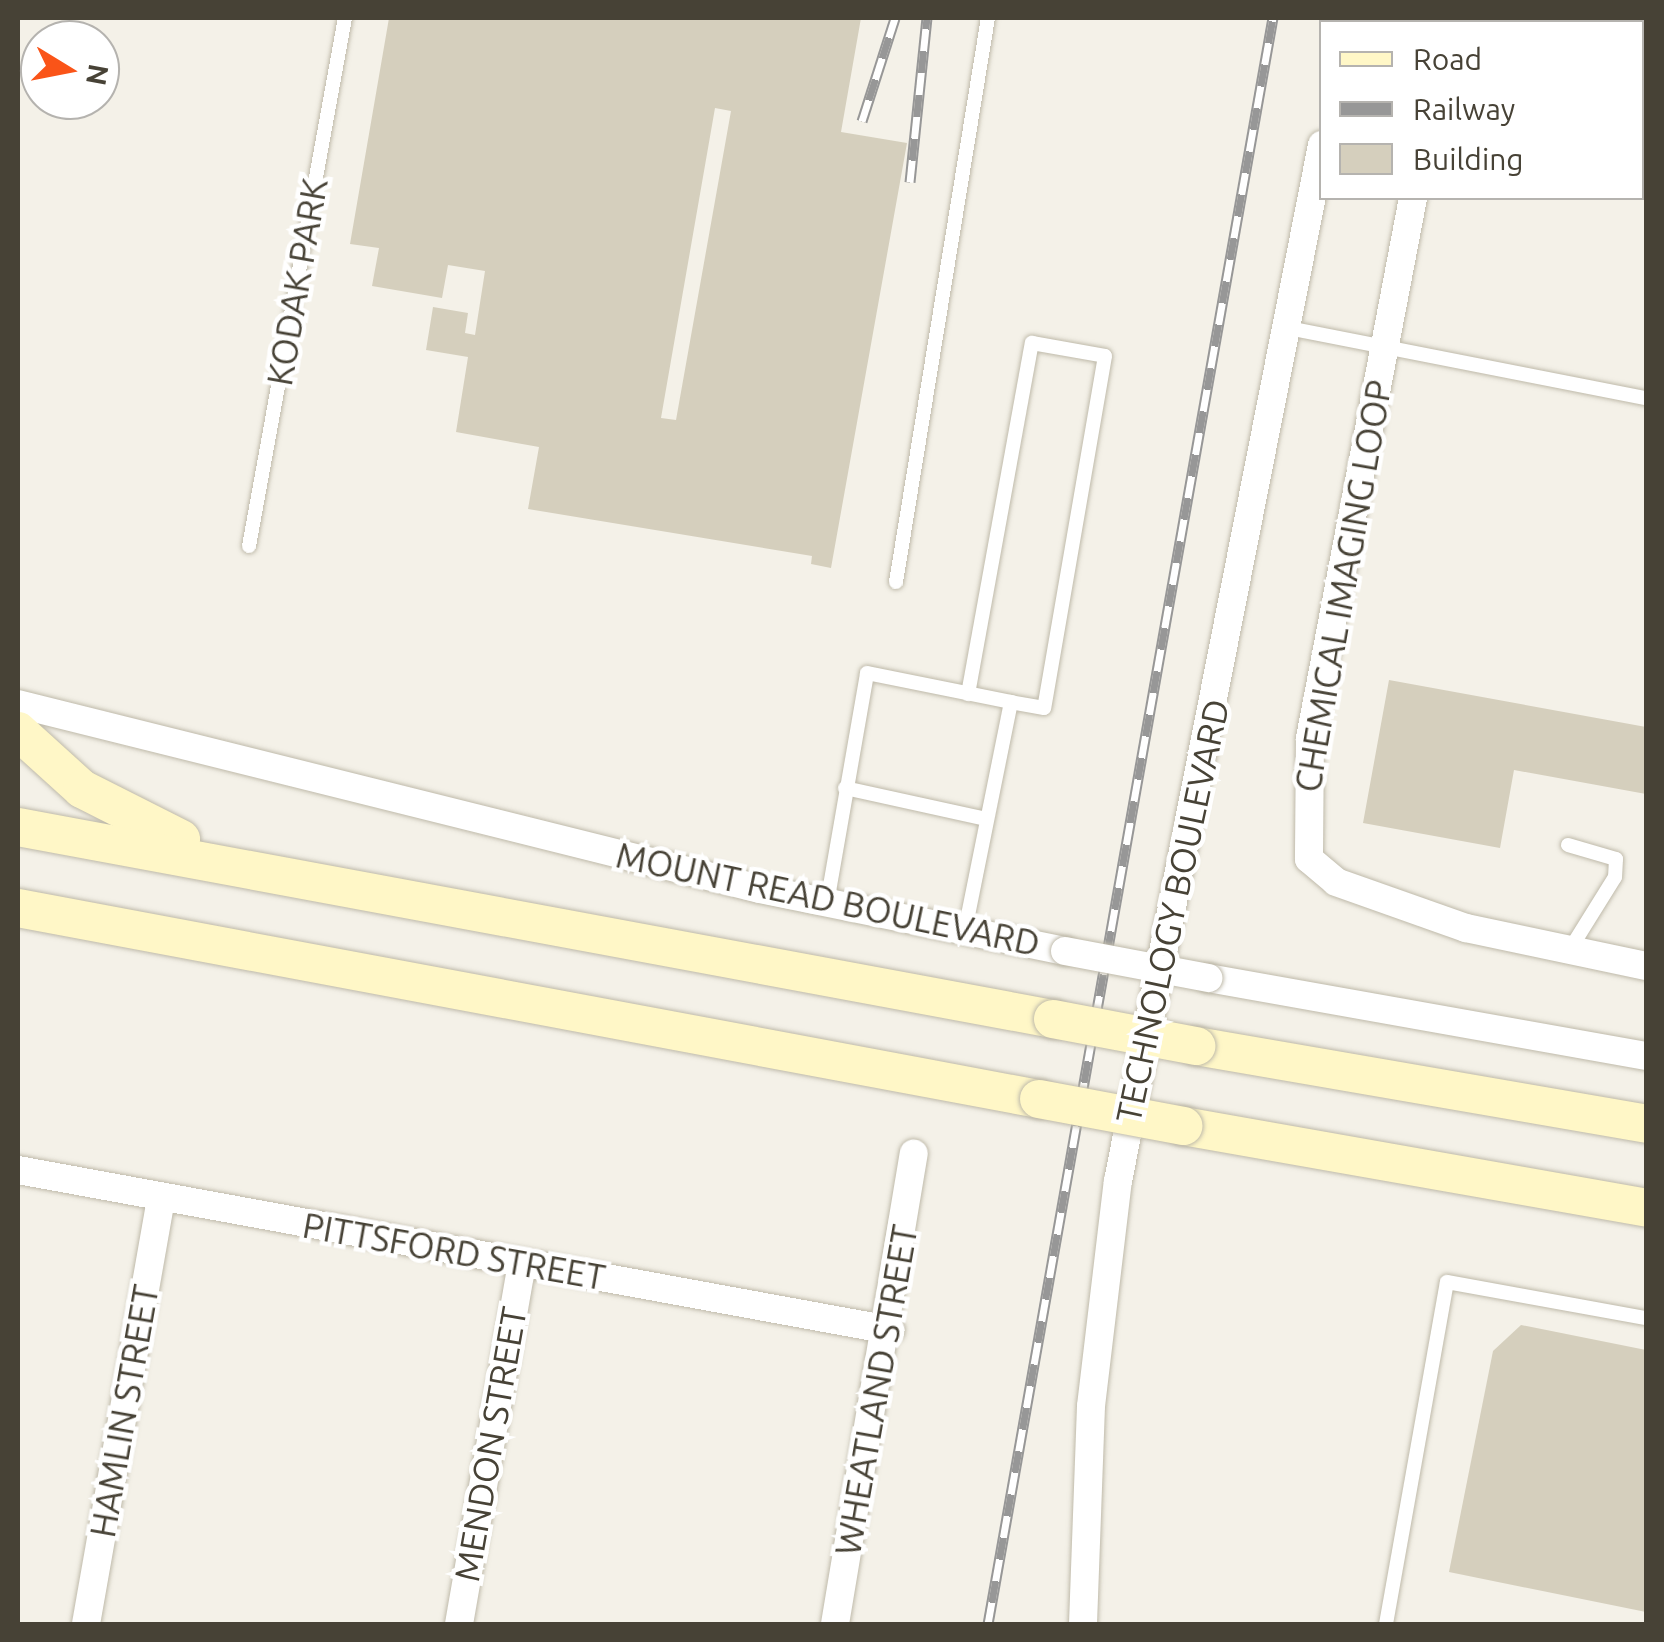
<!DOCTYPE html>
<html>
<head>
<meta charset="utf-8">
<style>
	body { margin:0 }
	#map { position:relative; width:1664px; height:1642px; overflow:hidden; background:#f4f1e8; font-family:Ubuntu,sans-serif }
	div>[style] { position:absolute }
	.building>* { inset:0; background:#d5cfbd }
	.roads { filter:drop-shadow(0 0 2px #bfbaaa) drop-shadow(0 0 2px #bfbaaa) }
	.service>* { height:14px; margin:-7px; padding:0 7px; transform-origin:7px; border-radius:7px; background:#fff }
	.minor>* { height:28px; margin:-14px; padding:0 14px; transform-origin:14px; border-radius:14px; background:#fff }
	.secondary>* { height:38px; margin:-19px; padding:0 19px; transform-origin:19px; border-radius:19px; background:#fff7c7 }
	.rail>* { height:11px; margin-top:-5.5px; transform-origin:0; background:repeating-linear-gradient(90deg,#fff 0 22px,#979797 0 44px); box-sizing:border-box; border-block:2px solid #979797 }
	.bridges { filter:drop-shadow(0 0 2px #bfbaaa) drop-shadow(0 0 2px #bfbaaa) }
	.minor-bridge>* { height:28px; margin:-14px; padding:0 14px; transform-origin:14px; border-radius:14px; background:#fff }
	.secondary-bridge>* { height:38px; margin:-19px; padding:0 19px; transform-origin:19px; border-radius:19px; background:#fff7c7 }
	span { translate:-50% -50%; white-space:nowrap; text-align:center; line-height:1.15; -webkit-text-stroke:9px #fff; paint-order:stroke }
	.street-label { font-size:35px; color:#474236 }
	.frame { position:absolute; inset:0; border:20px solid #474236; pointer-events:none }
	.legend { position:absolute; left:1319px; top:20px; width:325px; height:180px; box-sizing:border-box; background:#fff; border:2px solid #b5b3af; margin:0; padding:12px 18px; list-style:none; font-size:30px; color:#474236 }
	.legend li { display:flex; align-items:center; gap:20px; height:50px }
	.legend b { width:50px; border:2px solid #b5b3af }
	.north { position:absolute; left:20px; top:20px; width:100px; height:100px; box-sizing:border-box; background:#fff; border:2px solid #b5b3af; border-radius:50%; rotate:100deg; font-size:28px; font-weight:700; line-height:40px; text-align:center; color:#474236 }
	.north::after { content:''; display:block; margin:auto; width:35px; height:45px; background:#fa5418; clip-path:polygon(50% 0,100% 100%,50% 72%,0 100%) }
</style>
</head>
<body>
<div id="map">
	<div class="building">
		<div style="clip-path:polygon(evenodd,389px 18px,861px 18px,841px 132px,907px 143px,831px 568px,811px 564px,812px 556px,528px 509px,539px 447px,456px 432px,468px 357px,426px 350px,433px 307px,468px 313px,465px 333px,475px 335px,485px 271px,448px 265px,442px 298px,372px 286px,379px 248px,350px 244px,389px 18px,715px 108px,731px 111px,676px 420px,661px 418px,715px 108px)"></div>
		<div style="clip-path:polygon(1389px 680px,1646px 727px,1646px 794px,1514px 770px,1500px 848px,1363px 823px)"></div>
		<div style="clip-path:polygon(1521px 1325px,1646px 1350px,1646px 1612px,1449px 1572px,1493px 1351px)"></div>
	</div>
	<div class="roads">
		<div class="service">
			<div style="left:1642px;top:165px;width:4px"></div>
			<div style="left:1288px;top:328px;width:365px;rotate:11.1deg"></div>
			<div style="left:249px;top:546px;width:537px;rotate:-79.7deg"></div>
			<div style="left:896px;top:582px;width:571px;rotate:-80.74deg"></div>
			<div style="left:968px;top:694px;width:357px;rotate:-79.7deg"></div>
			<div style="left:1032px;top:343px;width:74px;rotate:10.1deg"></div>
			<div style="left:1105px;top:356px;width:357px;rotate:99.8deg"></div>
			<div style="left:1044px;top:708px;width:34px;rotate:-170deg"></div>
			<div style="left:845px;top:788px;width:144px;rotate:12.4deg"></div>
			<div style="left:1568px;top:845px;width:50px;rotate:16.3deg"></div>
			<div style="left:1616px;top:859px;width:18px;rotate:93deg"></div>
			<div style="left:1615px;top:877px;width:81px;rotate:121.9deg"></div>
			<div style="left:827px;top:903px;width:233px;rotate:-80.1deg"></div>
			<div style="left:867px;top:673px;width:147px;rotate:11.4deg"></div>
			<div style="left:1011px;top:702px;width:234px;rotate:101.4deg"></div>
			<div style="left:1386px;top:1624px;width:347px;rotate:-79.9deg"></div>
			<div style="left:1447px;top:1282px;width:202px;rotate:10.3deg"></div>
		</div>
		<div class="minor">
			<div style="left:1344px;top:22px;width:4px;rotate:-76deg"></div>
			<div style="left:1413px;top:198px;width:550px;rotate:100.8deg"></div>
			<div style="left:1310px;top:738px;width:121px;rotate:90.5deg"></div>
			<div style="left:1309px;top:859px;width:35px;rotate:40deg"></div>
			<div style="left:1336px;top:882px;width:138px;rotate:19.5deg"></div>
			<div style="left:1466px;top:928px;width:184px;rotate:11.9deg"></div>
			<div style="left:18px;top:704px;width:765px;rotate:14deg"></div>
			<div style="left:760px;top:889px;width:311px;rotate:11.5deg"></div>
			<div style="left:1208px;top:978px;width:445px;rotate:10.1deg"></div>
			<div style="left:18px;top:1170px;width:887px;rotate:10.4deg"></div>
			<div style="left:86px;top:1624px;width:434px;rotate:-80deg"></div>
			<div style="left:459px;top:1624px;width:365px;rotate:-80.1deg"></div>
			<div style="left:835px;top:1624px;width:477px;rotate:-80.5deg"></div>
			<div style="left:1083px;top:1624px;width:218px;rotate:-87.9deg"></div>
			<div style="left:1091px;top:1406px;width:227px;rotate:-83.2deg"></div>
			<div style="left:1118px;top:1181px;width:1056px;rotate:-78.86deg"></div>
		</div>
		<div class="secondary">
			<div style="left:18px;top:731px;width:86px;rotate:42.2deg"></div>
			<div style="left:82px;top:789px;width:111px;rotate:26.8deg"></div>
			<div style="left:18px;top:827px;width:1053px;rotate:10.51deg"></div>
			<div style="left:18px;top:908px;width:1039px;rotate:10.6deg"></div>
			<div style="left:1196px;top:1046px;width:457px;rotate:9.8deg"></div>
			<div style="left:1183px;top:1126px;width:470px;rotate:10deg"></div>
		</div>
	</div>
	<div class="rail">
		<div style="left:862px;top:121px;width:108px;rotate:-72.2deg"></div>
		<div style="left:910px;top:182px;width:165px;rotate:-84.1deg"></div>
		<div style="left:988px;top:1624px;width:1631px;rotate:-79.94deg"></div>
	</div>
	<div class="bridges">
		<div class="minor-bridge">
			<div style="left:1065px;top:951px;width:146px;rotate:10.7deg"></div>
		</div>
		<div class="secondary-bridge">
			<div style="left:1053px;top:1019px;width:146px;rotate:10.7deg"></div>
			<div style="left:1039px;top:1099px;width:147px;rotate:10.6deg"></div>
		</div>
	</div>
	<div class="street-label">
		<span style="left:297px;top:282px;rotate:-80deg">KODAK PARK</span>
		<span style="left:1343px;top:586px;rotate:-80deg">CHEMICAL IMAGING LOOP</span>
		<span style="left:828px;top:899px;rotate:12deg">MOUNT READ BOULEVARD</span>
		<span style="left:1172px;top:911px;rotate:-78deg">TECHNOLOGY BOULEVARD</span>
		<span style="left:454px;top:1251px;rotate:10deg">PITTSFORD STREET</span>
		<span style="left:876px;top:1390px;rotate:-80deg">WHEATLAND STREET</span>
		<span style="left:124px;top:1411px;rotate:-80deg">HAMLIN STREET</span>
		<span style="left:490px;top:1444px;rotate:-80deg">MENDON STREET</span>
	</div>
	<div class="frame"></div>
	<ul class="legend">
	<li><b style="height:12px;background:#fff7c7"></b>Road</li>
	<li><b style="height:12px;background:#979797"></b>Railway</li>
	<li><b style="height:28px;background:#d5cfbd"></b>Building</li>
	</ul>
	<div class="north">N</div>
</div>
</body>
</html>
